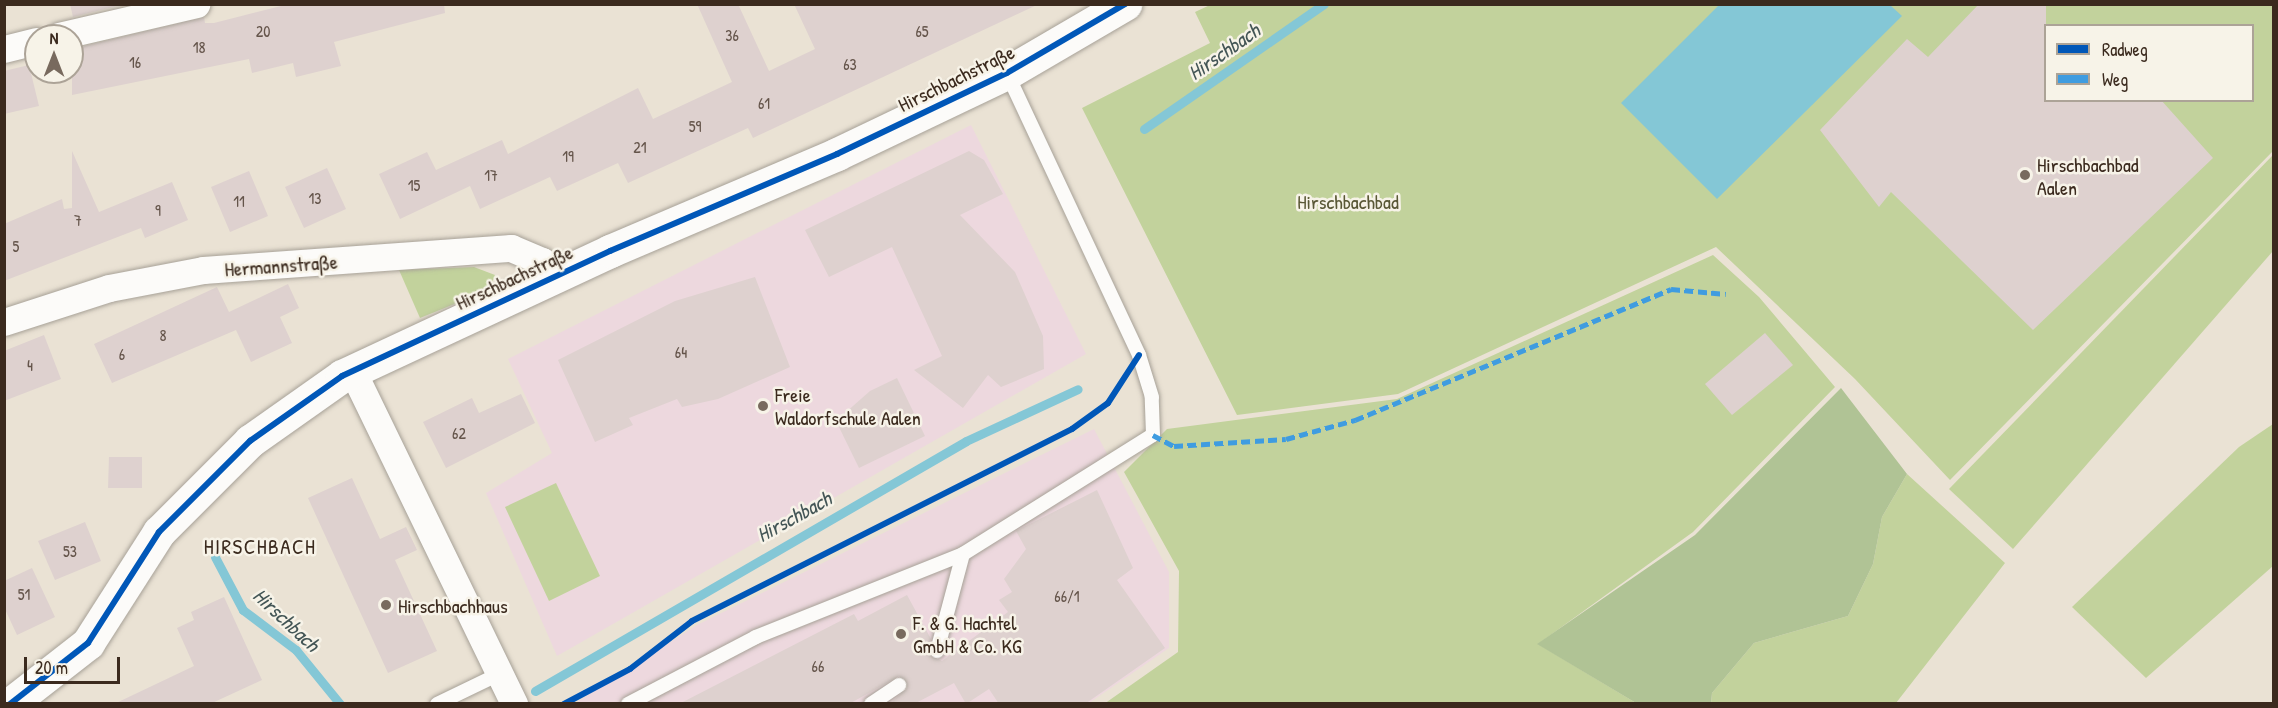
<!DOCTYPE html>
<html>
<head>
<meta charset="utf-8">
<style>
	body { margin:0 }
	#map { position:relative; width:2278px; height:708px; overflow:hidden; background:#eae2d4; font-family:"Patrick Hand",sans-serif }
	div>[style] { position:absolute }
	.built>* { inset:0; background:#edd8de }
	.green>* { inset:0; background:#c2d29c }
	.forest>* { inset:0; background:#b0c395 }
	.water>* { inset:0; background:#84c7d6 }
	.stream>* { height:9px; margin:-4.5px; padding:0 4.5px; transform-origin:4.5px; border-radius:4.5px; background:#84c7d6 }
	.building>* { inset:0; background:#ded1cf }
	.roads { filter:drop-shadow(0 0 2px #a7a197) drop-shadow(0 0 2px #a7a197) }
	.lane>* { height:14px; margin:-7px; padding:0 7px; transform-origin:7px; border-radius:7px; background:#fcfbf9 }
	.street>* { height:27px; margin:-13.5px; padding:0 13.5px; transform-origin:13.5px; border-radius:13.5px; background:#fcfbf9 }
	.secondary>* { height:33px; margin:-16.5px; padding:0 16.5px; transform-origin:16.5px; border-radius:16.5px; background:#fcfbf9 }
	.quiet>* { height:4.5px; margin-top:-2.25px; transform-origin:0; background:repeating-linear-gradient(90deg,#3f9ce0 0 9px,transparent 0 13.5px) }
	.cycleway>* { height:6px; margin:-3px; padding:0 3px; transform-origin:3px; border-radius:3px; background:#0057b8 }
	.dots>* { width:16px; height:16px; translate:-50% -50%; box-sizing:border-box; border:3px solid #f7f3e8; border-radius:50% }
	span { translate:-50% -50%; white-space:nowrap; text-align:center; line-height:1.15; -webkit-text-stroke:5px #f7f3e8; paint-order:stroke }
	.number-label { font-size:16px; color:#64544a }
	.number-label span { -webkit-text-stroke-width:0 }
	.street-label { font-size:20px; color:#3b2a1e }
	.poi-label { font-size:20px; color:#3b2a1e }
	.left { translate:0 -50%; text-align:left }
	.park-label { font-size:20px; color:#5a5836 }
	.water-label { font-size:21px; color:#445656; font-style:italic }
	.neighbourhood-label { font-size:21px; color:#3b2a1e; letter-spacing:1.5px }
	.frame { position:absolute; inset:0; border:6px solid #3b2a1e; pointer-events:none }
	.legend { position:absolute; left:2044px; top:24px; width:210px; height:78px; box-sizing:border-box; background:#f7f3e8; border:2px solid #aca397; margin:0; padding:8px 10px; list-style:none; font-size:18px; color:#3b2a1e }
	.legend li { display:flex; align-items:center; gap:12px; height:30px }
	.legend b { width:30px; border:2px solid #aca397 }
	.north { position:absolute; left:24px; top:24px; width:60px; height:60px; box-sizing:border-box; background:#f7f3e8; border:2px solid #aca397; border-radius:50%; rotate:0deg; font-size:16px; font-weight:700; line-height:24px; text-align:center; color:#3b2a1e }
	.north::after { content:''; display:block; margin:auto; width:21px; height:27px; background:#786a5e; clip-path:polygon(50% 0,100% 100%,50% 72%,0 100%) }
	.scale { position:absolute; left:24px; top:657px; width:96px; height:27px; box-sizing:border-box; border:3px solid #3b2a1e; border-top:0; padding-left:8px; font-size:18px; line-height:21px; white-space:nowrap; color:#3b2a1e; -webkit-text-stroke:4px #f7f3e8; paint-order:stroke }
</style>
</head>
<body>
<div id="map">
	<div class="built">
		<div style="clip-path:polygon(971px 125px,1086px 354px,557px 656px,486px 493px,552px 453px,508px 359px)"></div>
		<div style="clip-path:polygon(1094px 429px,1169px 572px,1169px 648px,1089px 703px,574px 704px,697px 625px)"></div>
	</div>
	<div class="green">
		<div style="clip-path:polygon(evenodd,1210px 5px,2273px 5px,2273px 151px,1950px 480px,1855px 379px,1716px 247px,1398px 394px,1237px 415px,1082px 108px,1210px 43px,1195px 12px,1210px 5px,2046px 26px,2252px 26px,2252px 100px,2046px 100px,2046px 26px)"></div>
		<div style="clip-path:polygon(2273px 155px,2273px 251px,2013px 549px,1949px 489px)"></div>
		<div style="clip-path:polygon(1713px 255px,1759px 297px,1835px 387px,1693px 532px,1538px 644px,1636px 703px,1104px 704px,1178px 652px,1179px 571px,1124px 472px,1167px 429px,1397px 399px)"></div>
		<div style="clip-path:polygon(474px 267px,495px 275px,489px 290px,420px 318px,399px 270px)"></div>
		<div style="clip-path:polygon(2273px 424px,2273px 566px,2146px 678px,2072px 607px,2239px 447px)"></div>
		<div style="clip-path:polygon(1907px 474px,2005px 563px,1896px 703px,1711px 704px,1712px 693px,1754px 643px,1848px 616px,1873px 564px,1882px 517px)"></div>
		<div style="clip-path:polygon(556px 483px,600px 576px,549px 601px,505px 507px)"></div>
	</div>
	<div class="forest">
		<div style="clip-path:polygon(1841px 388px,1907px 474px,1882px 517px,1873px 564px,1848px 616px,1754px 643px,1712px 693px,1711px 703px,1636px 703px,1537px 644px,1695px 535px)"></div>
	</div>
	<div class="water">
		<div style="clip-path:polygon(1720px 4px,1890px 5px,1902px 16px,1717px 199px,1621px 103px)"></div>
	</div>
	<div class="stream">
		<div style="left:1144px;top:129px;width:219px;rotate:-34.8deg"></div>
		<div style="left:215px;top:557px;width:60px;rotate:62.2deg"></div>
		<div style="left:243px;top:610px;width:66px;rotate:37deg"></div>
		<div style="left:296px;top:650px;width:70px;rotate:50.8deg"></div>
		<div style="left:535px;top:691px;width:498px;rotate:-30.1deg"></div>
		<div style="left:966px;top:441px;width:123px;rotate:-24.9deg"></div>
	</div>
	<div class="building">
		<div style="clip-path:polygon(70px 4px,125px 4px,73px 17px)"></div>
		<div style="clip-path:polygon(289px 4px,444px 4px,445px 13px,334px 42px,341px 66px,296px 77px,293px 63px,252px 73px,249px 59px,72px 95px,72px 53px,80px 47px,204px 17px,205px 23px,214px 23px)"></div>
		<div style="clip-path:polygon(697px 4px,738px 4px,769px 71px,815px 49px,794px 4px,1039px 4px,753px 138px,748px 128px,628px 183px,618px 163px,557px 191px,550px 177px,480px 209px,470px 186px,400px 219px,379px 174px,427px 152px,436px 170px,502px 140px,508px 154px,638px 88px,653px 119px,732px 82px)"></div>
		<div style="clip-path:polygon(1979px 4px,2046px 4px,2046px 100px,2161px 100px,2213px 158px,2033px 330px,1891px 192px,1879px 207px,1820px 130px,1907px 39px,1928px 57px)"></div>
		<div style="clip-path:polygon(29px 65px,39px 106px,4px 114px,4px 71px)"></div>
		<div style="clip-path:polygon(72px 151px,99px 212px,172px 182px,188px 220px,145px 238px,141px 228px,4px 281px,4px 224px,62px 199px,64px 209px,72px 208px)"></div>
		<div style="clip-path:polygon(969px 151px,984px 160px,1003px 194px,960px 215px,1015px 272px,1043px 336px,1044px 369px,1001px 387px,988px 375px,963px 408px,914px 370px,942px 356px,892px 247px,829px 277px,805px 230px)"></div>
		<div style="clip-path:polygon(327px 168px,346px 209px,304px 228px,285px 187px)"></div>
		<div style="clip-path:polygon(249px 171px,268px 216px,230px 232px,211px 187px)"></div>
		<div style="clip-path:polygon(755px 277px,790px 367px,718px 399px,682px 407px,677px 399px,629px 418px,633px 425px,595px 442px,558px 360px,675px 301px)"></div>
		<div style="clip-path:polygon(288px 284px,299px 308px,280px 317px,292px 343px,251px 362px,236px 330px,112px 383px,94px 344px,217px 287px,229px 312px)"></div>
		<div style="clip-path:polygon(1765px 333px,1793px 365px,1732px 415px,1705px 384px)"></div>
		<div style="clip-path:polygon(44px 335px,61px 379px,4px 401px,4px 351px)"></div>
		<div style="clip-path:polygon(897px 378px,925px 436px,859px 468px,836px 421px,870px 391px)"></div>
		<div style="clip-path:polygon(521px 394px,535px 423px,446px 468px,423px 422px,472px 398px,479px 413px)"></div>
		<div style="clip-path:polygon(109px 457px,142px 457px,142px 488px,108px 488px)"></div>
		<div style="clip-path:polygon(352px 478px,380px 539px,406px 527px,417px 550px,395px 560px,437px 651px,388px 673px,308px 498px)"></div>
		<div style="clip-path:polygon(1097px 490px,1133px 568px,1117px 580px,1165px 648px,1085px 704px,999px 704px,989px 689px,966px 704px,954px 683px,914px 704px,890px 704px,907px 688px,899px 676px,849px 704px,679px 704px,854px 614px,858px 621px,907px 595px,931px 639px,929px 654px,942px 661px,1008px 612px,999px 600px,1012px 592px,1004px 579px,1026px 549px,1016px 531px)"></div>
		<div style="clip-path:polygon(85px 522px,101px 561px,55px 580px,38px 541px)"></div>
		<div style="clip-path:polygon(32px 568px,55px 617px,17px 635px,4px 607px,4px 581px)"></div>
		<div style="clip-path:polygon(224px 597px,262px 680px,210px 704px,114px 704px,194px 666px,177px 628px,194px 620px,191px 612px)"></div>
	</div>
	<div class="roads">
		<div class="lane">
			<div style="left:937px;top:651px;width:100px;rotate:-75deg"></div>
			<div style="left:437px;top:704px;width:69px;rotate:-25.8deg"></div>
			<div style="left:628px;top:704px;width:144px;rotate:-27.6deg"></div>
			<div style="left:756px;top:637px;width:223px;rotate:-21.8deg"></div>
			<div style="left:963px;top:554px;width:224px;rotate:-32.1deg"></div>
			<div style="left:1153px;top:435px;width:38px;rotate:-92deg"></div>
			<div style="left:1152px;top:397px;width:44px;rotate:-107.2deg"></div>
			<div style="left:1139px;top:355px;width:311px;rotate:-115.1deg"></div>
			<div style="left:871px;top:704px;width:34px;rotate:-34deg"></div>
		</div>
		<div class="street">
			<div style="left:59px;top:36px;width:141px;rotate:-13.1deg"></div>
			<div style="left:4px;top:49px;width:33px;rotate:-14deg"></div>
			<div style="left:4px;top:322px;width:110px;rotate:-17.9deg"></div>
			<div style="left:109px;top:288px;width:96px;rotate:-10.8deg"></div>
			<div style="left:203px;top:270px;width:309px;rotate:-4.1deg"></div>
			<div style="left:511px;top:248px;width:34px;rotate:23deg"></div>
			<div style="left:542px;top:261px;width:20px;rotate:49deg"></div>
			<div style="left:353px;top:372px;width:369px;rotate:64.1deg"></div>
		</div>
		<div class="secondary">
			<div style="left:10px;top:704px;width:99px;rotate:-38deg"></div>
			<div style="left:88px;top:643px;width:132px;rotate:-57.4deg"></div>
			<div style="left:159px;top:532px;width:129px;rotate:-45deg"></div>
			<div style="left:250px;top:441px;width:113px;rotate:-35.2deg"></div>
			<div style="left:342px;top:376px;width:296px;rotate:-25deg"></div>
			<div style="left:610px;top:251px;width:247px;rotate:-23.1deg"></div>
			<div style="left:837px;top:154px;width:188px;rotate:-25.5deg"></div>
			<div style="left:1007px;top:73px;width:137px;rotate:-30.3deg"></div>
		</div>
	</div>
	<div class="quiet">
		<div style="left:1153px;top:435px;width:24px;rotate:28deg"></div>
		<div style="left:1174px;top:446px;width:112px;rotate:-3.6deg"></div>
		<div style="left:1286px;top:439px;width:72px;rotate:-15.4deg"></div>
		<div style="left:1355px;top:420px;width:342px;rotate:-22.5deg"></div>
		<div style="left:1671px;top:289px;width:55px;rotate:5.2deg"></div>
	</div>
	<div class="cycleway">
		<div style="left:10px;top:704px;width:99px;rotate:-38deg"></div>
		<div style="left:88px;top:643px;width:132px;rotate:-57.4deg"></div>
		<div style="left:159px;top:532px;width:129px;rotate:-45deg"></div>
		<div style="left:250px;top:441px;width:113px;rotate:-35.2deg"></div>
		<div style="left:342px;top:376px;width:296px;rotate:-25deg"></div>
		<div style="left:610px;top:251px;width:247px;rotate:-23.1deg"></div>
		<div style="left:837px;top:154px;width:188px;rotate:-25.5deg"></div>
		<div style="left:1007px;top:73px;width:137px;rotate:-30.3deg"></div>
		<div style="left:564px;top:704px;width:75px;rotate:-27.9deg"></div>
		<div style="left:630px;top:669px;width:78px;rotate:-37.7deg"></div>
		<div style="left:692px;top:621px;width:426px;rotate:-26.8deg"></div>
		<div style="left:1072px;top:429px;width:44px;rotate:-35.8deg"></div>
		<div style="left:1108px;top:403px;width:57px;rotate:-57.1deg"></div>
	</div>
	<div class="dots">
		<div style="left:2025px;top:175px;background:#786a5e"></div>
		<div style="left:763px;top:406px;background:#786a5e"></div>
		<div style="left:386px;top:605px;background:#786a5e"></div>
		<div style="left:901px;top:634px;background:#786a5e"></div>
	</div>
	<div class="number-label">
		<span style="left:263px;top:31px">20</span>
		<span style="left:922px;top:31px">65</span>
		<span style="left:732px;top:35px">36</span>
		<span style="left:199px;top:47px">18</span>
		<span style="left:135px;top:62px">16</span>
		<span style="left:850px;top:64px">63</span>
		<span style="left:764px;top:103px">61</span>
		<span style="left:695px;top:126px">59</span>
		<span style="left:640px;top:147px">21</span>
		<span style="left:568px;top:156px">19</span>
		<span style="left:491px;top:175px">17</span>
		<span style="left:414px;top:185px">15</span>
		<span style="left:315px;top:198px">13</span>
		<span style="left:239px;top:201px">11</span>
		<span style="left:158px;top:210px">9</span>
		<span style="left:78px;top:220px">7</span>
		<span style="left:16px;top:246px">5</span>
		<span style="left:163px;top:335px">8</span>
		<span style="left:681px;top:352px">64</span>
		<span style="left:122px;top:354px">6</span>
		<span style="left:30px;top:365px">4</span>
		<span style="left:459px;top:433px">62</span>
		<span style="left:70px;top:551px">53</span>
		<span style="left:24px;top:594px">51</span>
		<span style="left:1067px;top:596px">66/1</span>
		<span style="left:818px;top:666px">66</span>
	</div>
	<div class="street-label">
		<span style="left:956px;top:78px;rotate:-26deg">Hirschbachstraße</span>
		<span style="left:281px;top:265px;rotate:-4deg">Hermannstraße</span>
		<span style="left:514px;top:277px;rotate:-25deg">Hirschbachstraße</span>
	</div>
	<div class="poi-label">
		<span class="left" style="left:2037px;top:176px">Hirschbachbad<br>Aalen</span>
		<span class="left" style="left:775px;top:406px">Freie<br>Waldorfschule Aalen</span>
		<span class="left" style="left:398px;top:605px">Hirschbachhaus</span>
		<span class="left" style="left:913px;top:634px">F. &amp; G. Hachtel<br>GmbH &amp; Co. KG</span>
	</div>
	<div class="park-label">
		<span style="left:1348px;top:201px">Hirschbachbad</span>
	</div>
	<div class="water-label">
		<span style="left:1224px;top:52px;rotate:-35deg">Hirschbach</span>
		<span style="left:794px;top:517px;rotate:-29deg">Hirschbach</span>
		<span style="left:286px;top:620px;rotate:43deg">Hirschbach</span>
	</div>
	<div class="neighbourhood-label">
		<span style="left:260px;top:547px">HIRSCHBACH</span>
	</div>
	<div class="frame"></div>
	<ul class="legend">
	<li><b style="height:8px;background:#0057b8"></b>Radweg</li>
	<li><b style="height:8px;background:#3f9ce0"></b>Weg</li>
	</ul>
	<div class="north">N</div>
	<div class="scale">20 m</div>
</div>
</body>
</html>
